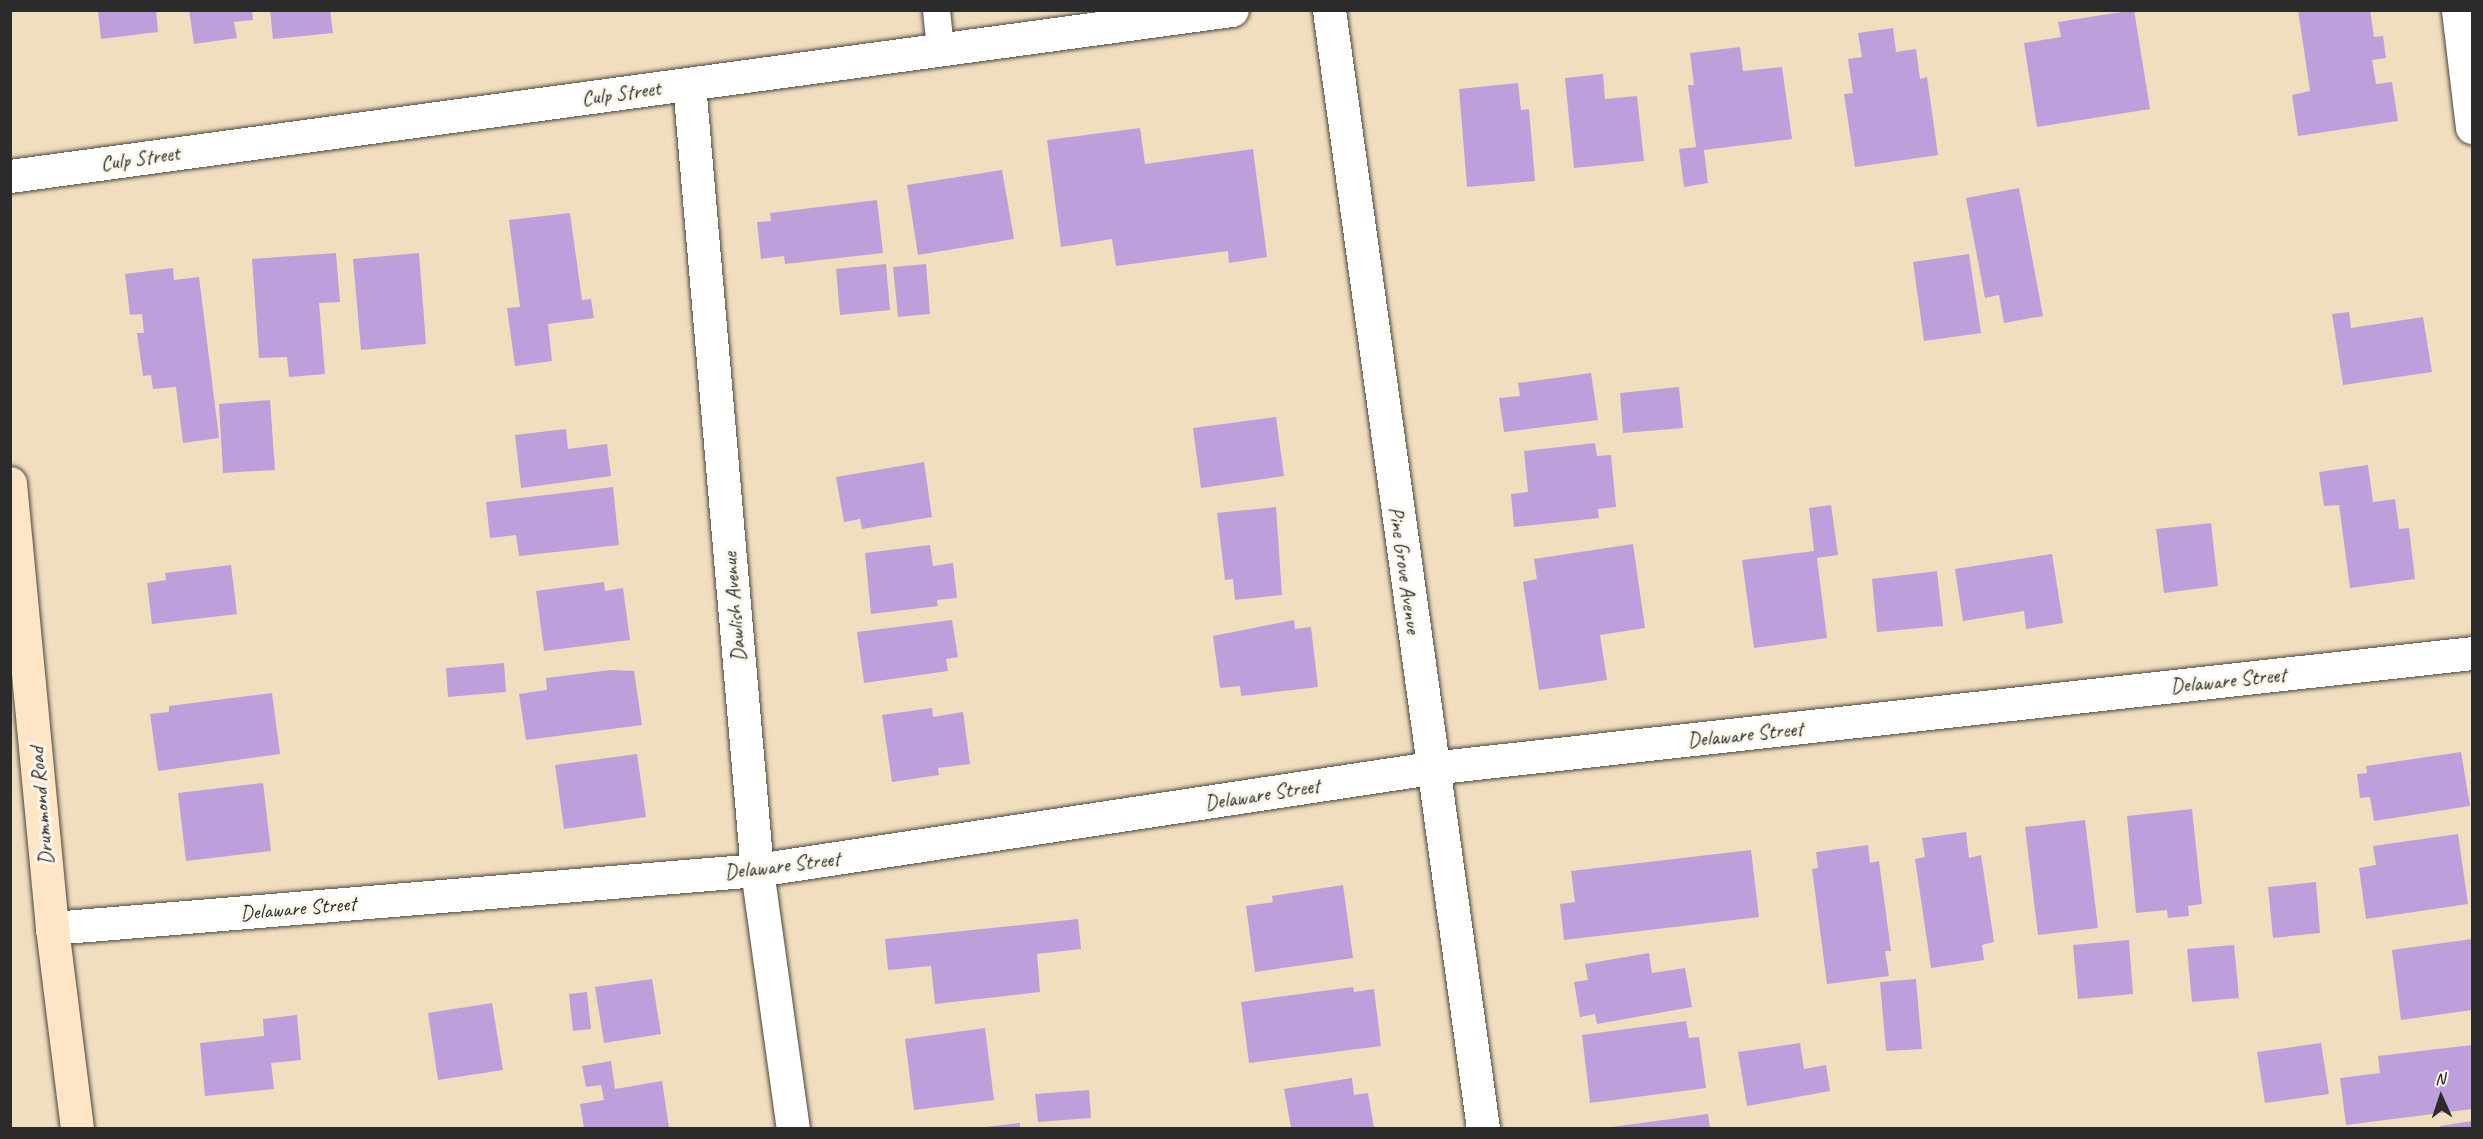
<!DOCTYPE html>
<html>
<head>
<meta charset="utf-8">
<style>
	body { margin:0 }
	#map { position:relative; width:2483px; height:1139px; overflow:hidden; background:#f1debe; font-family:Caveat,sans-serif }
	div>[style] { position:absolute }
	.building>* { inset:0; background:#bda0db }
	.roads { filter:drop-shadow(0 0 2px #494641) drop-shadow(0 0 2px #494641) }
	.service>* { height:27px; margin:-13.5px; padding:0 13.5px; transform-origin:13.5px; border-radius:13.5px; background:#fff }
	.minor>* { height:33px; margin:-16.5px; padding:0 16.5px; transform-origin:16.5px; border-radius:16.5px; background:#fff }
	.secondary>* { height:33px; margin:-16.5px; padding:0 16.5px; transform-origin:16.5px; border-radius:16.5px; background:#fde5c5 }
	span { translate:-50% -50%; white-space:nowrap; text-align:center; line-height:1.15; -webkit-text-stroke:6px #fbf7ec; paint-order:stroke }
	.street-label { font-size:21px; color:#2b2b2b }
	.frame { position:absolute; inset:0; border:12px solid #2b2b2b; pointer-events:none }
	.north { position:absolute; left:2411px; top:1067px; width:60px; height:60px; -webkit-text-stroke:4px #fbf7ec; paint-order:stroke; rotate:357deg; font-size:16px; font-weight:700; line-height:24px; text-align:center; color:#2b2b2b }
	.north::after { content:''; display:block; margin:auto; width:21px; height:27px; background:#2b2b2b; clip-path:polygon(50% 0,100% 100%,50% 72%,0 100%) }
</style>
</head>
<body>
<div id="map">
	<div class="building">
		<div style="clip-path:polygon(98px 10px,156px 10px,158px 32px,101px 39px)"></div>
		<div style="clip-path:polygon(189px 10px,252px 10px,253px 20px,234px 22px,237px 38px,194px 44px)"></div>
		<div style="clip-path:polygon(270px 10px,330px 10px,333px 33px,273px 39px)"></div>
		<div style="clip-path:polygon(2134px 10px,2150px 109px,2037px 127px,2024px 43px,2061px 37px,2058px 22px)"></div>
		<div style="clip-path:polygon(2298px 10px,2370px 10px,2374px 37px,2383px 36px,2386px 58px,2372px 60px,2376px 84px,2392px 82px,2398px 121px,2298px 136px,2292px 95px,2310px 91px)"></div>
		<div style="clip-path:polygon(1893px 28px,1896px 52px,1916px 49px,1920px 79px,1927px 77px,1938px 155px,1855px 167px,1844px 94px,1853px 93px,1848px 59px,1862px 57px,1858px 33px)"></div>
		<div style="clip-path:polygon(1740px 47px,1743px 71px,1782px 67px,1792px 139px,1704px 150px,1708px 183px,1684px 187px,1679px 149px,1696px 147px,1688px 85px,1694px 85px,1690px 53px)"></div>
		<div style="clip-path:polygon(1603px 74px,1605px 99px,1637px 96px,1644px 161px,1574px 168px,1565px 78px)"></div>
		<div style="clip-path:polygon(1518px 83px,1521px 110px,1529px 109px,1535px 181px,1467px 187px,1459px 89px)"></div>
		<div style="clip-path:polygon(1140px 128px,1145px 164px,1253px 149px,1267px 257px,1229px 263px,1228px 251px,1116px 266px,1112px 239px,1061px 247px,1047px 140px)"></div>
		<div style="clip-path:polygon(1002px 170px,1014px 239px,918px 255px,907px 185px)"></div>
		<div style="clip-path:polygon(2019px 188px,2043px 316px,2004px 323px,1999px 295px,1985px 298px,1966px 198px)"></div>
		<div style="clip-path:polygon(877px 200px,883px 253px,785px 264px,784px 256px,761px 259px,757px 222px,771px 221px,770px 213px)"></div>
		<div style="clip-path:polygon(570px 213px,582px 300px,591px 299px,594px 318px,548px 324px,552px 361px,515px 366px,507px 308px,520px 307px,509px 220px)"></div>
		<div style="clip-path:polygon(336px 253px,340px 302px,319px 303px,325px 374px,289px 377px,287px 357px,259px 358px,252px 259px)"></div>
		<div style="clip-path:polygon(419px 253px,426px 344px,361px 350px,353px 259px)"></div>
		<div style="clip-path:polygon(1969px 254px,1981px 333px,1924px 341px,1913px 262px)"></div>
		<div style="clip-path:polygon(886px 264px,890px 310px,840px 315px,836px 269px)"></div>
		<div style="clip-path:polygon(926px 264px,930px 314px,898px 317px,893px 267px)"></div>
		<div style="clip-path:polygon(173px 268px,174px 280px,199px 277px,219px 438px,183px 443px,176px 387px,153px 389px,151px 375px,143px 376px,137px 333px,144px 333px,142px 314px,130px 315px,125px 274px)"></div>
		<div style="clip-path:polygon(2349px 312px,2351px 328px,2423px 317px,2432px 372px,2343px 385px,2332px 314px)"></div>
		<div style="clip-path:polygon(1591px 373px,1598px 420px,1504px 432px,1499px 398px,1520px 396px,1518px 383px)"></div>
		<div style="clip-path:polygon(1679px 387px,1683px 428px,1623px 433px,1620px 393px)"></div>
		<div style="clip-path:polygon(270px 400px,275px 470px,223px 473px,219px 404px)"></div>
		<div style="clip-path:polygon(1276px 417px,1284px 476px,1201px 488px,1193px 428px)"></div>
		<div style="clip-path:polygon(566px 429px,568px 449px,607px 444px,611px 476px,521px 488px,515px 435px)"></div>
		<div style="clip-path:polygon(1595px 443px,1597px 456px,1611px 455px,1616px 507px,1598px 509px,1599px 518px,1514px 527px,1511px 494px,1528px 492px,1524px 451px)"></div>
		<div style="clip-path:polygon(924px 462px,932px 517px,862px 529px,860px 519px,844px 522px,836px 477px)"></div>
		<div style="clip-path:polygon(2368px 465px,2373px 502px,2395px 499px,2399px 529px,2409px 528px,2415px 579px,2350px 588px,2339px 505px,2324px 506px,2319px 472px)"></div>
		<div style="clip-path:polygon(613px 487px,619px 545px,519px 556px,516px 535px,490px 538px,486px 502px)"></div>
		<div style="clip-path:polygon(1831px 505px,1838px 555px,1817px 558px,1827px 638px,1754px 648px,1742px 560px,1814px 551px,1809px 508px)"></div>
		<div style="clip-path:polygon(1276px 507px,1282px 595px,1235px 600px,1233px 579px,1225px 580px,1217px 513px)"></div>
		<div style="clip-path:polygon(2211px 523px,2218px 586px,2164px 593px,2156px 529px)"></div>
		<div style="clip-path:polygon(1633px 544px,1645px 628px,1600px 635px,1607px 680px,1539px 690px,1523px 582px,1537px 579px,1534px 559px)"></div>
		<div style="clip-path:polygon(930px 545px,933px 566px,953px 563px,957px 598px,937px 600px,938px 606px,871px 614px,865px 553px)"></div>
		<div style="clip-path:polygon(2052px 554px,2063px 623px,2026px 629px,2024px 611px,1963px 621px,1955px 569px)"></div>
		<div style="clip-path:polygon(231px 565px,237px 614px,152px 624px,147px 583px,166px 580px,165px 573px)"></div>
		<div style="clip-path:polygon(1937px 571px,1943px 626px,1877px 632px,1872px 579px)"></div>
		<div style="clip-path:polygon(604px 582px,605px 591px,623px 588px,630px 640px,544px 651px,536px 591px)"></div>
		<div style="clip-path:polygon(952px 620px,958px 657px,946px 659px,948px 671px,864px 683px,857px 632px)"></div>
		<div style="clip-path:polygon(1294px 620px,1295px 629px,1311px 627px,1318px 687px,1241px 696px,1240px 686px,1220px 688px,1213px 636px)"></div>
		<div style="clip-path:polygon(504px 663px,506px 692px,448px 697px,446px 668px)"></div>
		<div style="clip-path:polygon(611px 670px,634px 671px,642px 725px,526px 740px,519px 694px,547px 690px,546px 678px)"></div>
		<div style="clip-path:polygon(272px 693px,280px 754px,158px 771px,150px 714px,169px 712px,169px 706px)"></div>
		<div style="clip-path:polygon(932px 708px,933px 717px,963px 712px,970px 764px,938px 768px,939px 775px,892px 782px,882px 715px)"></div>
		<div style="clip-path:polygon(2461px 752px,2470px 806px,2374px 821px,2370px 797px,2360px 798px,2357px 774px,2367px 773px,2366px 766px)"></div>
		<div style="clip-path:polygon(637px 754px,646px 817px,564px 829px,555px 765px)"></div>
		<div style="clip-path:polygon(263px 783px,271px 851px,186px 861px,178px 793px)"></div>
		<div style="clip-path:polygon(2192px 809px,2202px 904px,2188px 906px,2189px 916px,2168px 918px,2167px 910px,2136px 913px,2127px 816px)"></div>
		<div style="clip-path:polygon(2085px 820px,2098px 928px,2038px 935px,2025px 827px)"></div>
		<div style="clip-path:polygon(1966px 832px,1969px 858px,1981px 855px,1994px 942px,1982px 945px,1984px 960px,1931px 968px,1915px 859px,1925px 857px,1922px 838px)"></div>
		<div style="clip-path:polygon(2458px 834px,2468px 904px,2366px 919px,2359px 868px,2376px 865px,2373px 846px)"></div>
		<div style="clip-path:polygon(1868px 845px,1870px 863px,1879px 861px,1891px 951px,1885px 951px,1889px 976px,1827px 984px,1812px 869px,1818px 868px,1816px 852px)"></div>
		<div style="clip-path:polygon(1751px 850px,1759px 917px,1564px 940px,1560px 904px,1575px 902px,1571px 871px)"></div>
		<div style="clip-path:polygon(2316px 882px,2320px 933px,2273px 938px,2268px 887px)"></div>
		<div style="clip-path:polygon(1343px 885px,1353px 958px,1255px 972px,1246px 906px,1273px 902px,1272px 896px)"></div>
		<div style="clip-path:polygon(1078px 919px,1081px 949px,1037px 954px,1040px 992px,935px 1004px,931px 966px,888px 970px,885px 939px)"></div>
		<div style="clip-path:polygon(2472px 939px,2472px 1010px,2401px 1020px,2392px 950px)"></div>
		<div style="clip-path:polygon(2129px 940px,2133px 994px,2078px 999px,2073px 945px)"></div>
		<div style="clip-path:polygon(2234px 945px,2239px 998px,2192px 1002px,2187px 949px)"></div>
		<div style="clip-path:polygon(1649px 953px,1652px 973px,1685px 968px,1692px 1007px,1597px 1024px,1595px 1014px,1580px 1017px,1574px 982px,1588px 980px,1585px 964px)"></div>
		<div style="clip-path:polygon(652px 979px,661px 1034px,604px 1043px,595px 987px)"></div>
		<div style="clip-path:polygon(1916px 979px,1922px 1049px,1886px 1051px,1880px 982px)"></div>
		<div style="clip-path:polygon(1353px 987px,1354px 992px,1374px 989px,1381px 1046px,1249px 1063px,1241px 1002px)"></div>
		<div style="clip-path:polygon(587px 992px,591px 1029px,573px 1031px,569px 994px)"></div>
		<div style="clip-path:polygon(492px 1003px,503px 1070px,438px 1080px,428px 1013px)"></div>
		<div style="clip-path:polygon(297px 1015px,301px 1060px,271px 1063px,274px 1089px,205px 1096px,200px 1043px,264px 1036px,263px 1019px)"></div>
		<div style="clip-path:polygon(1686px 1021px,1689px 1038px,1699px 1037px,1706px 1088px,1590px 1103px,1582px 1035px)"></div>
		<div style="clip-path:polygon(985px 1028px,994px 1100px,914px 1110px,905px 1039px)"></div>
		<div style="clip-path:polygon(1800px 1043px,1804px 1069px,1826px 1065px,1830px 1091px,1747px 1106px,1738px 1052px)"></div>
		<div style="clip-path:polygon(2321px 1043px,2329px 1094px,2265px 1103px,2257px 1052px)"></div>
		<div style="clip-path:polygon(2472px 1045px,2472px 1109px,2346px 1125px,2340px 1078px,2380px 1073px,2378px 1056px)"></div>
		<div style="clip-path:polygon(611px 1061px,615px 1089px,662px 1081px,669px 1128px,584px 1128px,580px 1104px,604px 1100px,601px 1085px,586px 1087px,582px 1066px)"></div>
		<div style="clip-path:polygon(1352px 1078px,1354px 1095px,1368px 1093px,1374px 1128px,1291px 1128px,1284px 1089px)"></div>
		<div style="clip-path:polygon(1089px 1090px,1091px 1118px,1038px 1122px,1035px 1094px)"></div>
		<div style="clip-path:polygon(1708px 1114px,1710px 1128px,1611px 1128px,1611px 1127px)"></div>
		<div style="clip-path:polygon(2472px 1121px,2472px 1128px,2440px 1128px,2440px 1126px)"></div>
		<div style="clip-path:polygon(1020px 1123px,1020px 1128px,985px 1128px,985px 1127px)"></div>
	</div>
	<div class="roads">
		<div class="service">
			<div style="left:936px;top:10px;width:39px;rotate:84deg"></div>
		</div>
		<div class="minor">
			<div style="left:1329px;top:10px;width:1129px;rotate:82.16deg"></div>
			<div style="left:2458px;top:10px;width:118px;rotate:83.2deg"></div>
			<div style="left:689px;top:84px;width:789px;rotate:85.06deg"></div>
			<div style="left:757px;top:870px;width:260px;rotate:82.1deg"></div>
			<div style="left:10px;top:176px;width:1233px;rotate:-7.74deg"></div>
			<div style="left:52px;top:928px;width:707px;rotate:-4.7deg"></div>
			<div style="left:757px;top:870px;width:682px;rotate:-8.61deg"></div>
			<div style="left:1431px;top:768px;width:1047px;rotate:-6.3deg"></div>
		</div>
		<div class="secondary">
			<div style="left:10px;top:483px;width:447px;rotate:84.6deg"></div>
			<div style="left:52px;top:928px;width:202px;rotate:82.9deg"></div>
		</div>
	</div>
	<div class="street-label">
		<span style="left:621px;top:93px;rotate:-8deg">Culp Street</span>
		<span style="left:140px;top:158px;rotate:-8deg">Culp Street</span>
		<span style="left:1405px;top:570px;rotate:82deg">Pine Grove Avenue</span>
		<span style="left:734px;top:607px;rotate:-95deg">Dawlish Avenue</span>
		<span style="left:2228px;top:680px;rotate:-6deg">Delaware Street</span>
		<span style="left:1745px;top:734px;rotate:-6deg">Delaware Street</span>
		<span style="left:1262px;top:794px;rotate:-9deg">Delaware Street</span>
		<span style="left:41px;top:806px;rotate:-95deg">Drummond Road</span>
		<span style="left:782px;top:865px;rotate:-7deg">Delaware Street</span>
		<span style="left:298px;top:908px;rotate:-5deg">Delaware Street</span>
	</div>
	<div class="frame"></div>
	<div class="north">N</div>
</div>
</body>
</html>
